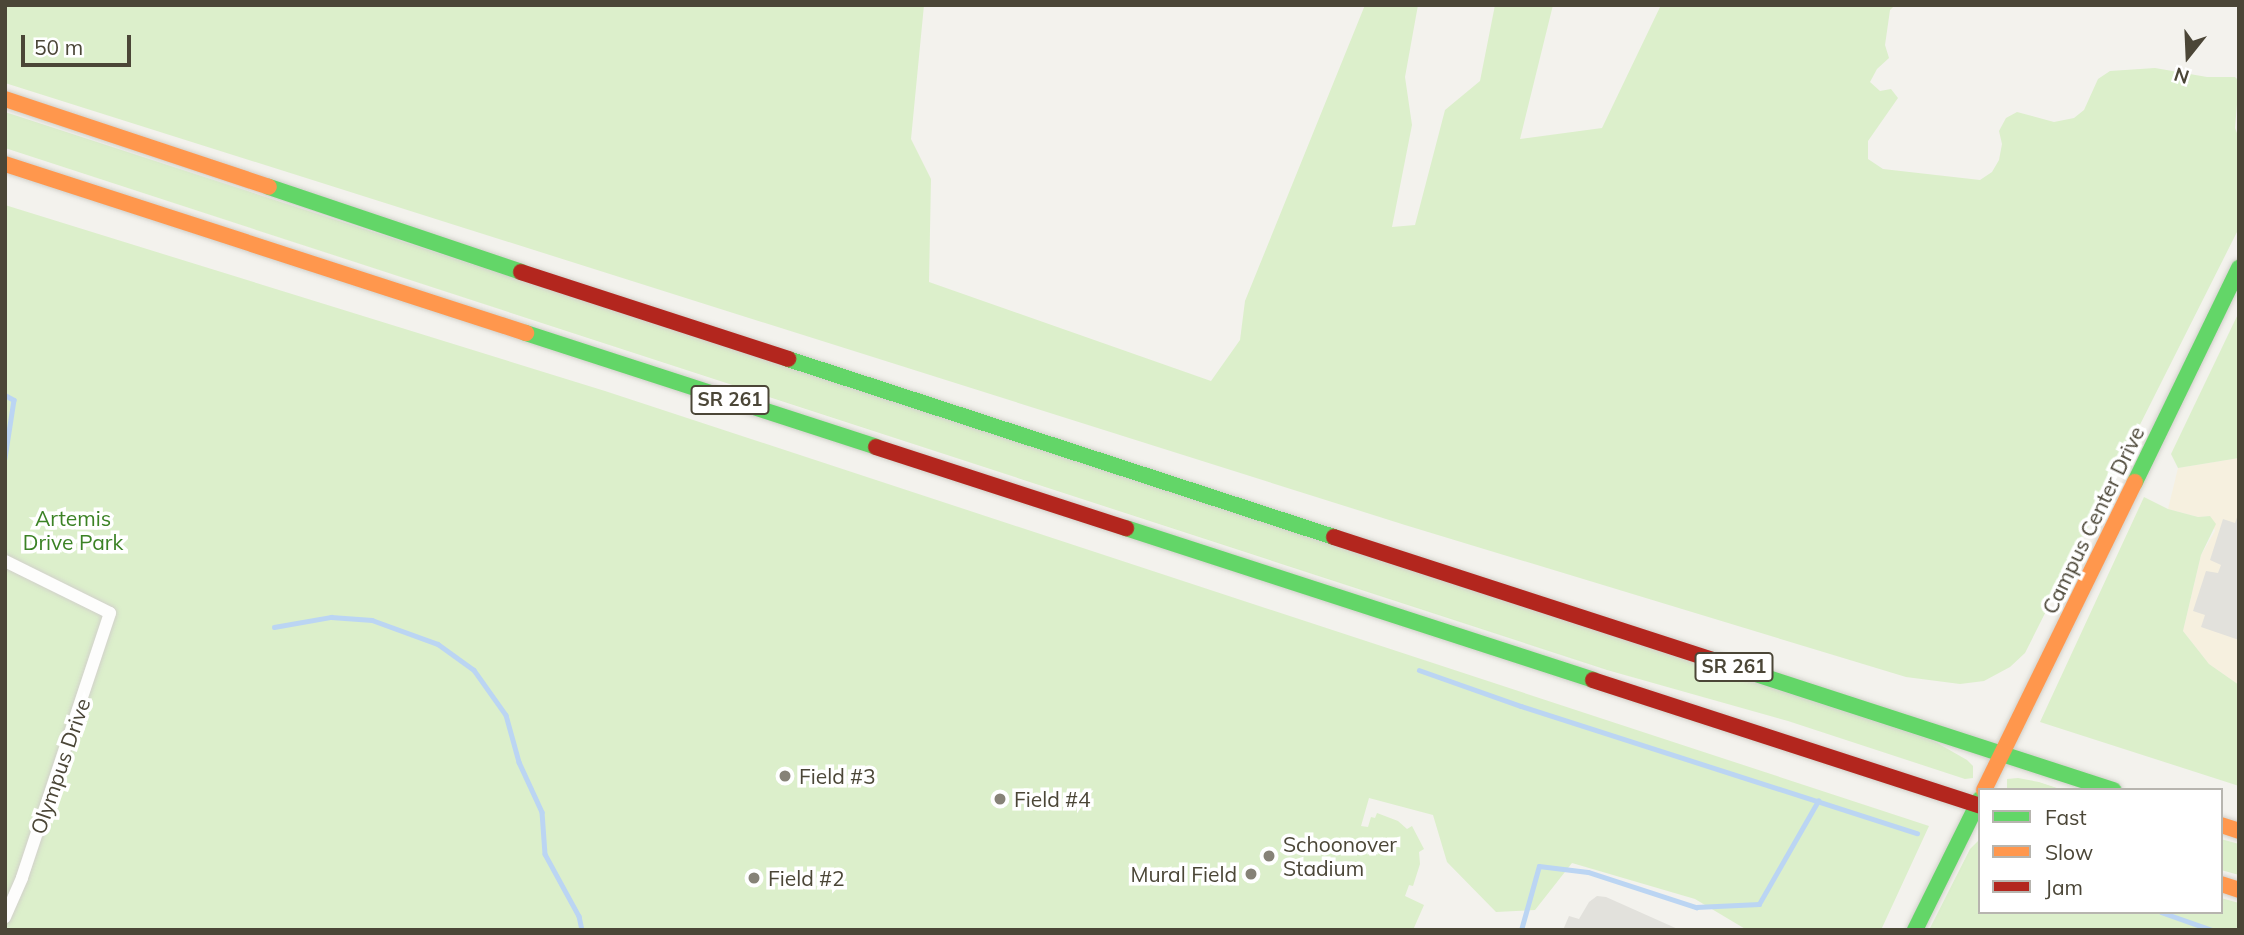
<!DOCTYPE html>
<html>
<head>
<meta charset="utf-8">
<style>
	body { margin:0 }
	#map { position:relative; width:2244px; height:935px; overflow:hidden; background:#f3f2ed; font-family:Mulish,sans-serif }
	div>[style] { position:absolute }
	.commercial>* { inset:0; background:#f6f0df }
	.green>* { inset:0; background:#dcefcb }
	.parking>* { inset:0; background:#e2e1dc }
	.stream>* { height:4.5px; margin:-2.25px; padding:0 2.25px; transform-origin:2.25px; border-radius:2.25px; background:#bbd5f3 }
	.roads { filter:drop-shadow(0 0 2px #d1d0ca) drop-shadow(0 0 2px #d1d0ca) }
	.street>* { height:12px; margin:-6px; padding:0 6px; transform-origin:6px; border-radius:6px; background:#fdfdfc }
	.fast>* { height:16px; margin:-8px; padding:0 8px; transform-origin:8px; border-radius:8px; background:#63d668 }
	.slow>* { height:16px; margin:-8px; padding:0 8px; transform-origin:8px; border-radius:8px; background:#ff974d }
	.jam>* { height:16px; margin:-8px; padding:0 8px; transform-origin:8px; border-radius:8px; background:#b3261e }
	.dots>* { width:19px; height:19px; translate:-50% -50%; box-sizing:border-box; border:4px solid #fff; border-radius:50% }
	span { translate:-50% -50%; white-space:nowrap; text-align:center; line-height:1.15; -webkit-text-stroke:7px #fff; paint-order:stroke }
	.shield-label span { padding:2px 5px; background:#fff; border:2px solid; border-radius:5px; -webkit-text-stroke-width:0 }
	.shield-label { font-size:19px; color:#4b4637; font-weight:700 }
	.park-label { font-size:21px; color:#3b8225 }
	.street-label { font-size:21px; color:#4b4637 }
	.poi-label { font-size:21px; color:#4b4637 }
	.left { translate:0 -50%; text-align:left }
	.right { translate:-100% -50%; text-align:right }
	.frame { position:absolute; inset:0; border:7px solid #4b4637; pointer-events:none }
	.legend { position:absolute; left:1978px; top:788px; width:245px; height:126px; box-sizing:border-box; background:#fff; border:2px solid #b7b5af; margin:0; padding:9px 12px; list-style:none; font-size:21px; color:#4b4637 }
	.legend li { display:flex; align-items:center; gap:14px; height:35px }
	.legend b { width:35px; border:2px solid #b7b5af }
	.north { position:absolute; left:2153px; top:21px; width:70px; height:70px; -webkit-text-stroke:5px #fff; paint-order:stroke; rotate:198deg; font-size:19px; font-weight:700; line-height:28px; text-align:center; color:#4b4637 }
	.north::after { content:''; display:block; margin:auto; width:24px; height:32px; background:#4b4637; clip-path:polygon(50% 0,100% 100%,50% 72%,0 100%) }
	.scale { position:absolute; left:21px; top:35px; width:110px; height:32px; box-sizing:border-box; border:4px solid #4b4637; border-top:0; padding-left:9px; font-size:21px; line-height:24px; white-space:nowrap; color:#4b4637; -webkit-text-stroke:5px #fff; paint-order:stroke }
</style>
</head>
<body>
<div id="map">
	<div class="commercial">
		<div style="clip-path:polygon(2239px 458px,2239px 685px,2209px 664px,2183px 631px,2201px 555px,2215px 531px,2210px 516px,2198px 517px,2168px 509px,2178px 468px)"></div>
	</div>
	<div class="green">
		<div style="clip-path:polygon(5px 5px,924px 5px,911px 139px,931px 179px,929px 282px,1211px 381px,1240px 340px,1245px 301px,1365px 5px,1418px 5px,1405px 77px,1412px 125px,1392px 227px,1415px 225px,1445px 110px,1480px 81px,1495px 5px,1553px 5px,1520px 139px,1602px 128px,1661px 5px,1895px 5px,1890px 10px,1885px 45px,1889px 58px,1877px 69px,1870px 82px,1880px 91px,1891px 89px,1898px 98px,1868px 141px,1868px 159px,1883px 169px,1980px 180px,1992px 172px,1999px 160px,2002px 144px,1999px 131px,2006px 118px,2017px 112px,2054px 122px,2074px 118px,2084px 110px,2098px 79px,2110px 71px,2155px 68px,2207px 77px,2235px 77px,2239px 81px,2235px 128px,2239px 138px,2239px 228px,2025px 653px,2010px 667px,1984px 681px,1960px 684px,1906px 677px,1405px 525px,5px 83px)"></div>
		<div style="clip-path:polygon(5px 112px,1932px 740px,1967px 760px,1973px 766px,1973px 778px,1965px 779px,1788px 721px,1607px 670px,5px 148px)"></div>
		<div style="clip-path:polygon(5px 205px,605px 391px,1929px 826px,1881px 930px,1747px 930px,1695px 899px,1572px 863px,1535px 910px,1496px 912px,1447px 862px,1433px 815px,1369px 798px,1361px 826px,1368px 827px,1371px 817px,1375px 818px,1377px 813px,1398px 821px,1407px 829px,1412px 826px,1424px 849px,1419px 852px,1420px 864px,1413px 886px,1409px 885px,1405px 896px,1424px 905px,1413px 930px,5px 930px)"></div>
		<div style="clip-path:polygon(2239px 312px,2239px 458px,2178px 468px,2171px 454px)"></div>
		<div style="clip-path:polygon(2144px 497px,2168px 509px,2198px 517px,2210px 516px,2216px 524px,2201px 555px,2183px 631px,2209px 664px,2239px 685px,2239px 786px,2040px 722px)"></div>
		<div style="clip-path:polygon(2018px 778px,2039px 782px,2063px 790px,2007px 790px,2007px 779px)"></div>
		<div style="clip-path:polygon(1980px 839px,1980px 912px,2221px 912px,2221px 898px,2239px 903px,2239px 930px,1929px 930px,1970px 849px)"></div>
		<div style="clip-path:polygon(2221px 839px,2239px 844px,2239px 875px,2221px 870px)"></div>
	</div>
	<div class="parking">
		<div style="clip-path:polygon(2239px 512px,2239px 640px,2201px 627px,2205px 615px,2193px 611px,2206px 571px,2218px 573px,2221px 565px,2210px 560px,2223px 519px,2235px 523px)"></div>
		<div style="clip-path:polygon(1597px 896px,1606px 897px,1680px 930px,1563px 930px,1569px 916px,1579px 919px,1589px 902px)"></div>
	</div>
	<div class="stream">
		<div style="left:5px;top:395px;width:10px;rotate:29deg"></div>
		<div style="left:14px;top:400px;width:59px;rotate:98.8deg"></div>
		<div style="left:274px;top:627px;width:58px;rotate:-10deg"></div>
		<div style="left:331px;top:617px;width:41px;rotate:4.2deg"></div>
		<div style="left:372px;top:620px;width:70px;rotate:20deg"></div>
		<div style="left:438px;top:644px;width:44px;rotate:35.8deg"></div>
		<div style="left:474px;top:670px;width:55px;rotate:54.6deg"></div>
		<div style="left:506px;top:715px;width:49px;rotate:74.5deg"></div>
		<div style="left:519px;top:762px;width:55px;rotate:65.3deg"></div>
		<div style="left:542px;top:812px;width:42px;rotate:85.9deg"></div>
		<div style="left:545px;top:854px;width:71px;rotate:61.3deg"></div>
		<div style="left:579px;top:916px;width:14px;rotate:78deg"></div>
		<div style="left:1419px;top:670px;width:108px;rotate:19.4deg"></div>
		<div style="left:1521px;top:706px;width:416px;rotate:17.8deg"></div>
		<div style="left:2161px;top:912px;width:54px;rotate:19.4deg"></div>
		<div style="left:1521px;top:930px;width:66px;rotate:-74.3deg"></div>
		<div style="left:1539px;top:866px;width:49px;rotate:7deg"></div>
		<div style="left:1588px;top:872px;width:114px;rotate:18deg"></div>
		<div style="left:1696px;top:907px;width:63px;rotate:-2.7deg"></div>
		<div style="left:1759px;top:904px;width:119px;rotate:-60.2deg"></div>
	</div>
	<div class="roads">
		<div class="street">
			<div style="left:5px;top:561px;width:117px;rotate:26.3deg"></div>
			<div style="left:110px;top:613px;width:279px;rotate:108.4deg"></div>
			<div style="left:22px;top:878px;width:43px;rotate:113.6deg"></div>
		</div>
		<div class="fast">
			<div style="left:269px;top:187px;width:266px;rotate:18.6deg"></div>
			<div style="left:526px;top:333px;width:368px;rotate:18deg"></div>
			<div style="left:788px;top:359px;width:574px;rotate:18.06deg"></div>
			<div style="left:2135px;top:482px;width:238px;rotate:-64.1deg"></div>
			<div style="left:1126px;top:528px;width:491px;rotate:18deg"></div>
			<div style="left:1713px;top:660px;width:421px;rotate:18deg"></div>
			<div style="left:1915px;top:930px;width:146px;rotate:-63.6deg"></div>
		</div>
		<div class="slow">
			<div style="left:5px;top:99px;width:278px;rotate:18.4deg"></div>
			<div style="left:5px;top:164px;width:548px;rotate:17.97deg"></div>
			<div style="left:1984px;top:790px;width:343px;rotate:-63.9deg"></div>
			<div style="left:2221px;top:825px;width:19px;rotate:18deg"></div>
			<div style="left:2221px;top:884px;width:19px;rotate:18deg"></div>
		</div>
		<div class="jam">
			<div style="left:521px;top:272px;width:281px;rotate:18deg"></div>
			<div style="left:876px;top:447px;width:263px;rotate:18deg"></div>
			<div style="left:1334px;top:537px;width:398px;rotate:18deg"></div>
			<div style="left:1593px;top:680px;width:407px;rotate:18deg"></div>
		</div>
	</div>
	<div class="dots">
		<div style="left:785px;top:776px;background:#868277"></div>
		<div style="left:1000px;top:799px;background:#868277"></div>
		<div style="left:1269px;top:856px;background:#868277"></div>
		<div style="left:1251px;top:874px;background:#868277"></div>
		<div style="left:754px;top:878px;background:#868277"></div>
	</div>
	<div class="shield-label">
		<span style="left:730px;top:400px">SR 261</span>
		<span style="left:1734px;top:667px">SR 261</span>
	</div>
	<div class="park-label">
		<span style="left:73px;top:530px">Artemis<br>Drive Park</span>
	</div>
	<div class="street-label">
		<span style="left:2093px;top:520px;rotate:-64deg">Campus Center Drive</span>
		<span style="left:60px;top:766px;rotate:-71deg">Olympus Drive</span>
	</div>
	<div class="poi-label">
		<span class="left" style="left:799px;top:776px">Field #3</span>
		<span class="left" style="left:1014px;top:799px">Field #4</span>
		<span class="left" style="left:1283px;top:856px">Schoonover<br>Stadium</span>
		<span class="right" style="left:1237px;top:874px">Mural Field</span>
		<span class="left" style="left:768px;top:878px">Field #2</span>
	</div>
	<div class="frame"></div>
	<ul class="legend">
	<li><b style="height:9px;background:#63d668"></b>Fast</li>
	<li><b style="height:9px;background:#ff974d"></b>Slow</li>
	<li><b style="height:9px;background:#b3261e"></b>Jam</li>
	</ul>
	<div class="north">N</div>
	<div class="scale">50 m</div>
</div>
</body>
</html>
